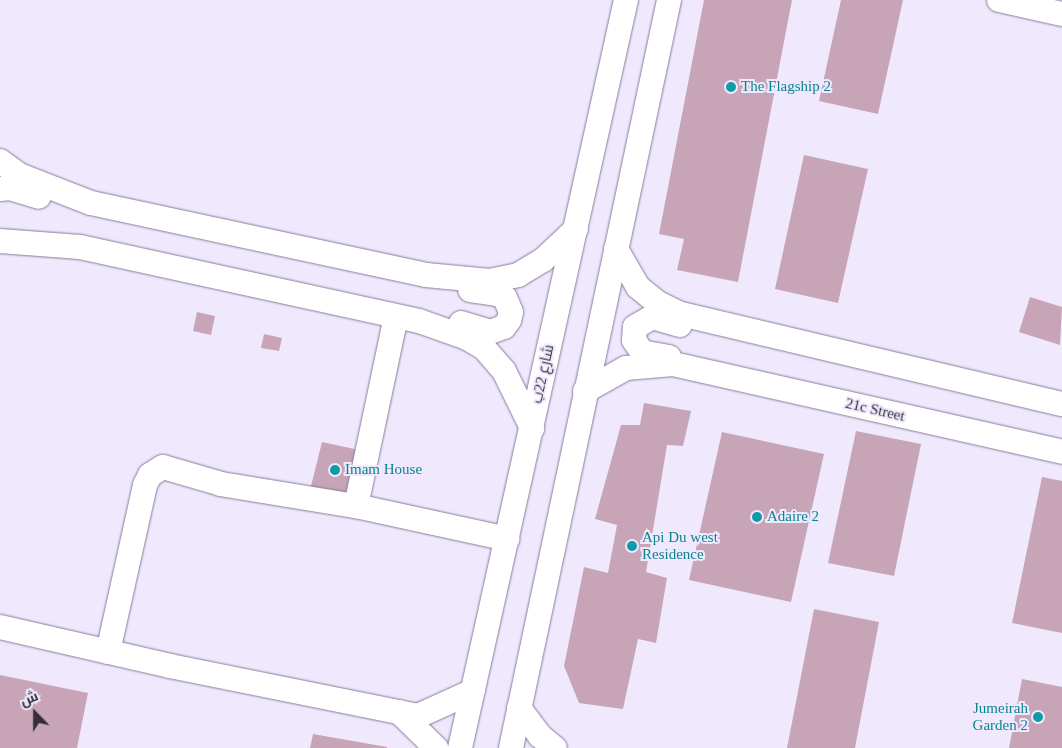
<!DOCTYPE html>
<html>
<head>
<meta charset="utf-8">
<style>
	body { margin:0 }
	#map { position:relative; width:1062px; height:748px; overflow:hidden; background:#f0e9fe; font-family:"Times New Roman",Cairo,serif }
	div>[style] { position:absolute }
	.building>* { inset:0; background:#c8a4b7 }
	.roads { filter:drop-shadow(0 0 1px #877c9c) drop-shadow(0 0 1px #877c9c) }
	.minor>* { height:24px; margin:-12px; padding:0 12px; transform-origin:12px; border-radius:12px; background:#fff }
	.dots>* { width:14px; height:14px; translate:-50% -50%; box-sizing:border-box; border:2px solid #f0e9fe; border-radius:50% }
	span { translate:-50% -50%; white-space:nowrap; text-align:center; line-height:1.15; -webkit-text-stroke:4px #f0e9fe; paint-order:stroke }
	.culture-label { font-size:15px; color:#0d838f }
	.left { translate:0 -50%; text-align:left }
	.right { translate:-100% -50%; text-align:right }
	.street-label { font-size:15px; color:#322e3b }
	.north { position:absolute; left:10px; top:688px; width:50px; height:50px; -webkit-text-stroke:4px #f0e9fe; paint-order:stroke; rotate:338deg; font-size:14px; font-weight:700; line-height:20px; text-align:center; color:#322e3b }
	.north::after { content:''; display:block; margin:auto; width:18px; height:22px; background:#322e3b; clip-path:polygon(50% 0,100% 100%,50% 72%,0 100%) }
</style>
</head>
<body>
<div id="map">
	<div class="building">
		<div style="clip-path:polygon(704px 0,792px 0,738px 282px,677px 270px,684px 239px,659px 234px)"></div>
		<div style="clip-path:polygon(841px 0,903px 0,878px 114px,819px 101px)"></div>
		<div style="clip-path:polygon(804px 155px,868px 169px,838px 303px,775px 289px)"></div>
		<div style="clip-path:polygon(1030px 297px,1062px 307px,1060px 345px,1019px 332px)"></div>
		<div style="clip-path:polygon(197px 312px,215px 316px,211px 335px,193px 331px)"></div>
		<div style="clip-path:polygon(264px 334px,282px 338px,279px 351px,261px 348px)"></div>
		<div style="clip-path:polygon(644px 403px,691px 411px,683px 446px,667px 445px,646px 572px,667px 578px,656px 643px,638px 639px,623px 709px,579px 703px,564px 666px,584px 567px,608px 573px,617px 525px,595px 519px,621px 425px,640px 425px)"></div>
		<div style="clip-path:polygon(856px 431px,921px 444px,894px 576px,828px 563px)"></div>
		<div style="clip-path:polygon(722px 432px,824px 454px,791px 602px,689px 580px)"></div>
		<div style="clip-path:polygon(322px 442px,359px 450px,348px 499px,310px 490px)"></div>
		<div style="clip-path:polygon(1042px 477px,1062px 481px,1062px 633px,1012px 623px)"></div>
		<div style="clip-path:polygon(814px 609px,879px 622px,855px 748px,787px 748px)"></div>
		<div style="clip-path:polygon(0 675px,88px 693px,77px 748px,0 748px)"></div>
		<div style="clip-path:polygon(1022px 679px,1062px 687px,1062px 748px,1009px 748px)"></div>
		<div style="clip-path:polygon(313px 734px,387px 747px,387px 748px,310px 748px)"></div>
	</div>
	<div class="roads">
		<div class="minor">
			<div style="left:999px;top:0;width:65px;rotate:12.5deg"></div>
			<div style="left:0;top:161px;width:24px;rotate:36deg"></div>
			<div style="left:19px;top:175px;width:77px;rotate:21.3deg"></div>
			<div style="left:91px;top:203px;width:343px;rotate:12.1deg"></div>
			<div style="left:426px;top:275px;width:64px;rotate:5.4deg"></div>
			<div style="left:490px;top:281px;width:29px;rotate:-12deg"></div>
			<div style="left:518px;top:275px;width:29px;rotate:-31deg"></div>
			<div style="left:543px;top:260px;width:45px;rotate:-43.2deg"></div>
			<div style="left:0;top:189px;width:10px;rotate:-6deg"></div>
			<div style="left:10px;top:188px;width:30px;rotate:17deg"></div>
			<div style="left:0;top:241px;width:80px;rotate:4.3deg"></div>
			<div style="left:80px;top:247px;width:347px;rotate:12.3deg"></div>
			<div style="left:419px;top:321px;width:51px;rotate:19.5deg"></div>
			<div style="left:467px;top:338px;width:20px;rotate:30deg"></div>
			<div style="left:484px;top:348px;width:30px;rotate:49deg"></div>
			<div style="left:504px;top:371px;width:64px;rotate:63.8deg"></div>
			<div style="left:616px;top:249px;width:44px;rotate:59.9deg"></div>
			<div style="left:638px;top:287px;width:26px;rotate:39deg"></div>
			<div style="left:658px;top:303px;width:25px;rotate:26deg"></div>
			<div style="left:681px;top:314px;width:391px;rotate:13.3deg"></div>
			<div style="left:461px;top:323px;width:30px;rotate:17deg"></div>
			<div style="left:490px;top:332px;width:15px;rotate:-20deg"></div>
			<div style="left:504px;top:327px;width:9px;rotate:-54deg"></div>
			<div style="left:509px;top:320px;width:8px;rotate:-76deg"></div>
			<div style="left:511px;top:312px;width:15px;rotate:-113deg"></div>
			<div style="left:505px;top:298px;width:8px;rotate:-150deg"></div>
			<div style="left:498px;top:294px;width:28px;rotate:-172deg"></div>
			<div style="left:669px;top:357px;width:27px;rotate:-170deg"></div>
			<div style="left:642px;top:352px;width:14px;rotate:-124deg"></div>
			<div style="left:634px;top:340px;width:13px;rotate:-86deg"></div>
			<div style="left:635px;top:327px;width:20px;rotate:-30deg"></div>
			<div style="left:652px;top:317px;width:29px;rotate:16deg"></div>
			<div style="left:585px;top:391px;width:47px;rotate:-29.3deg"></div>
			<div style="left:626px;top:368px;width:47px;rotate:-4.9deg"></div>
			<div style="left:673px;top:364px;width:399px;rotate:12.7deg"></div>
			<div style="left:356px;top:506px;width:155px;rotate:12.3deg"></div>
			<div style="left:0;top:627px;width:174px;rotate:12.9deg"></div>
			<div style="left:170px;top:666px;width:253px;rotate:11.4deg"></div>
			<div style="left:418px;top:716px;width:60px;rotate:-24.4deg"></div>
			<div style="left:108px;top:652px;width:171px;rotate:-77.5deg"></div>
			<div style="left:145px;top:485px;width:11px;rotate:-63deg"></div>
			<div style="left:150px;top:475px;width:15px;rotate:-32deg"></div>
			<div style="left:163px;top:467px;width:60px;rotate:16.3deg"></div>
			<div style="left:221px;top:484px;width:137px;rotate:9.3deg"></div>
			<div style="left:356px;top:506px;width:193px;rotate:-78.1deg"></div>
			<div style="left:519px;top:708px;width:35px;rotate:53deg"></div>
			<div style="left:540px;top:736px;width:19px;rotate:39deg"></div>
			<div style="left:399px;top:712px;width:52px;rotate:44.2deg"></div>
			<div style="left:460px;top:748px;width:766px;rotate:-77.49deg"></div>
			<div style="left:511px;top:748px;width:765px;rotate:-78.07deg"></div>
		</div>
	</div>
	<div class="dots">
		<div style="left:731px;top:87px;background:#0f9aa8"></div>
		<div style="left:335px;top:470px;background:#0f9aa8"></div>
		<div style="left:757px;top:517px;background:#0f9aa8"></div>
		<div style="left:632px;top:546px;background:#0f9aa8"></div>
		<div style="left:1038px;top:717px;background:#0f9aa8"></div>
	</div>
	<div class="culture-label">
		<span class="left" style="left:741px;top:87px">The Flagship 2</span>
		<span class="left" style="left:345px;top:470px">Imam House</span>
		<span class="left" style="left:767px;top:517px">Adaire 2</span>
		<span class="left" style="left:642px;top:546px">Api Du west<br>Residence</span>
		<span class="right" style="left:1028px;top:717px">Jumeirah<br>Garden 2</span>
	</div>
	<div class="street-label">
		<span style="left:543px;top:374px;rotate:-78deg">شارع 22ب</span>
		<span style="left:875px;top:410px;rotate:13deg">21c Street</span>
	</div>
	<div class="north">ش</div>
</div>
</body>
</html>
